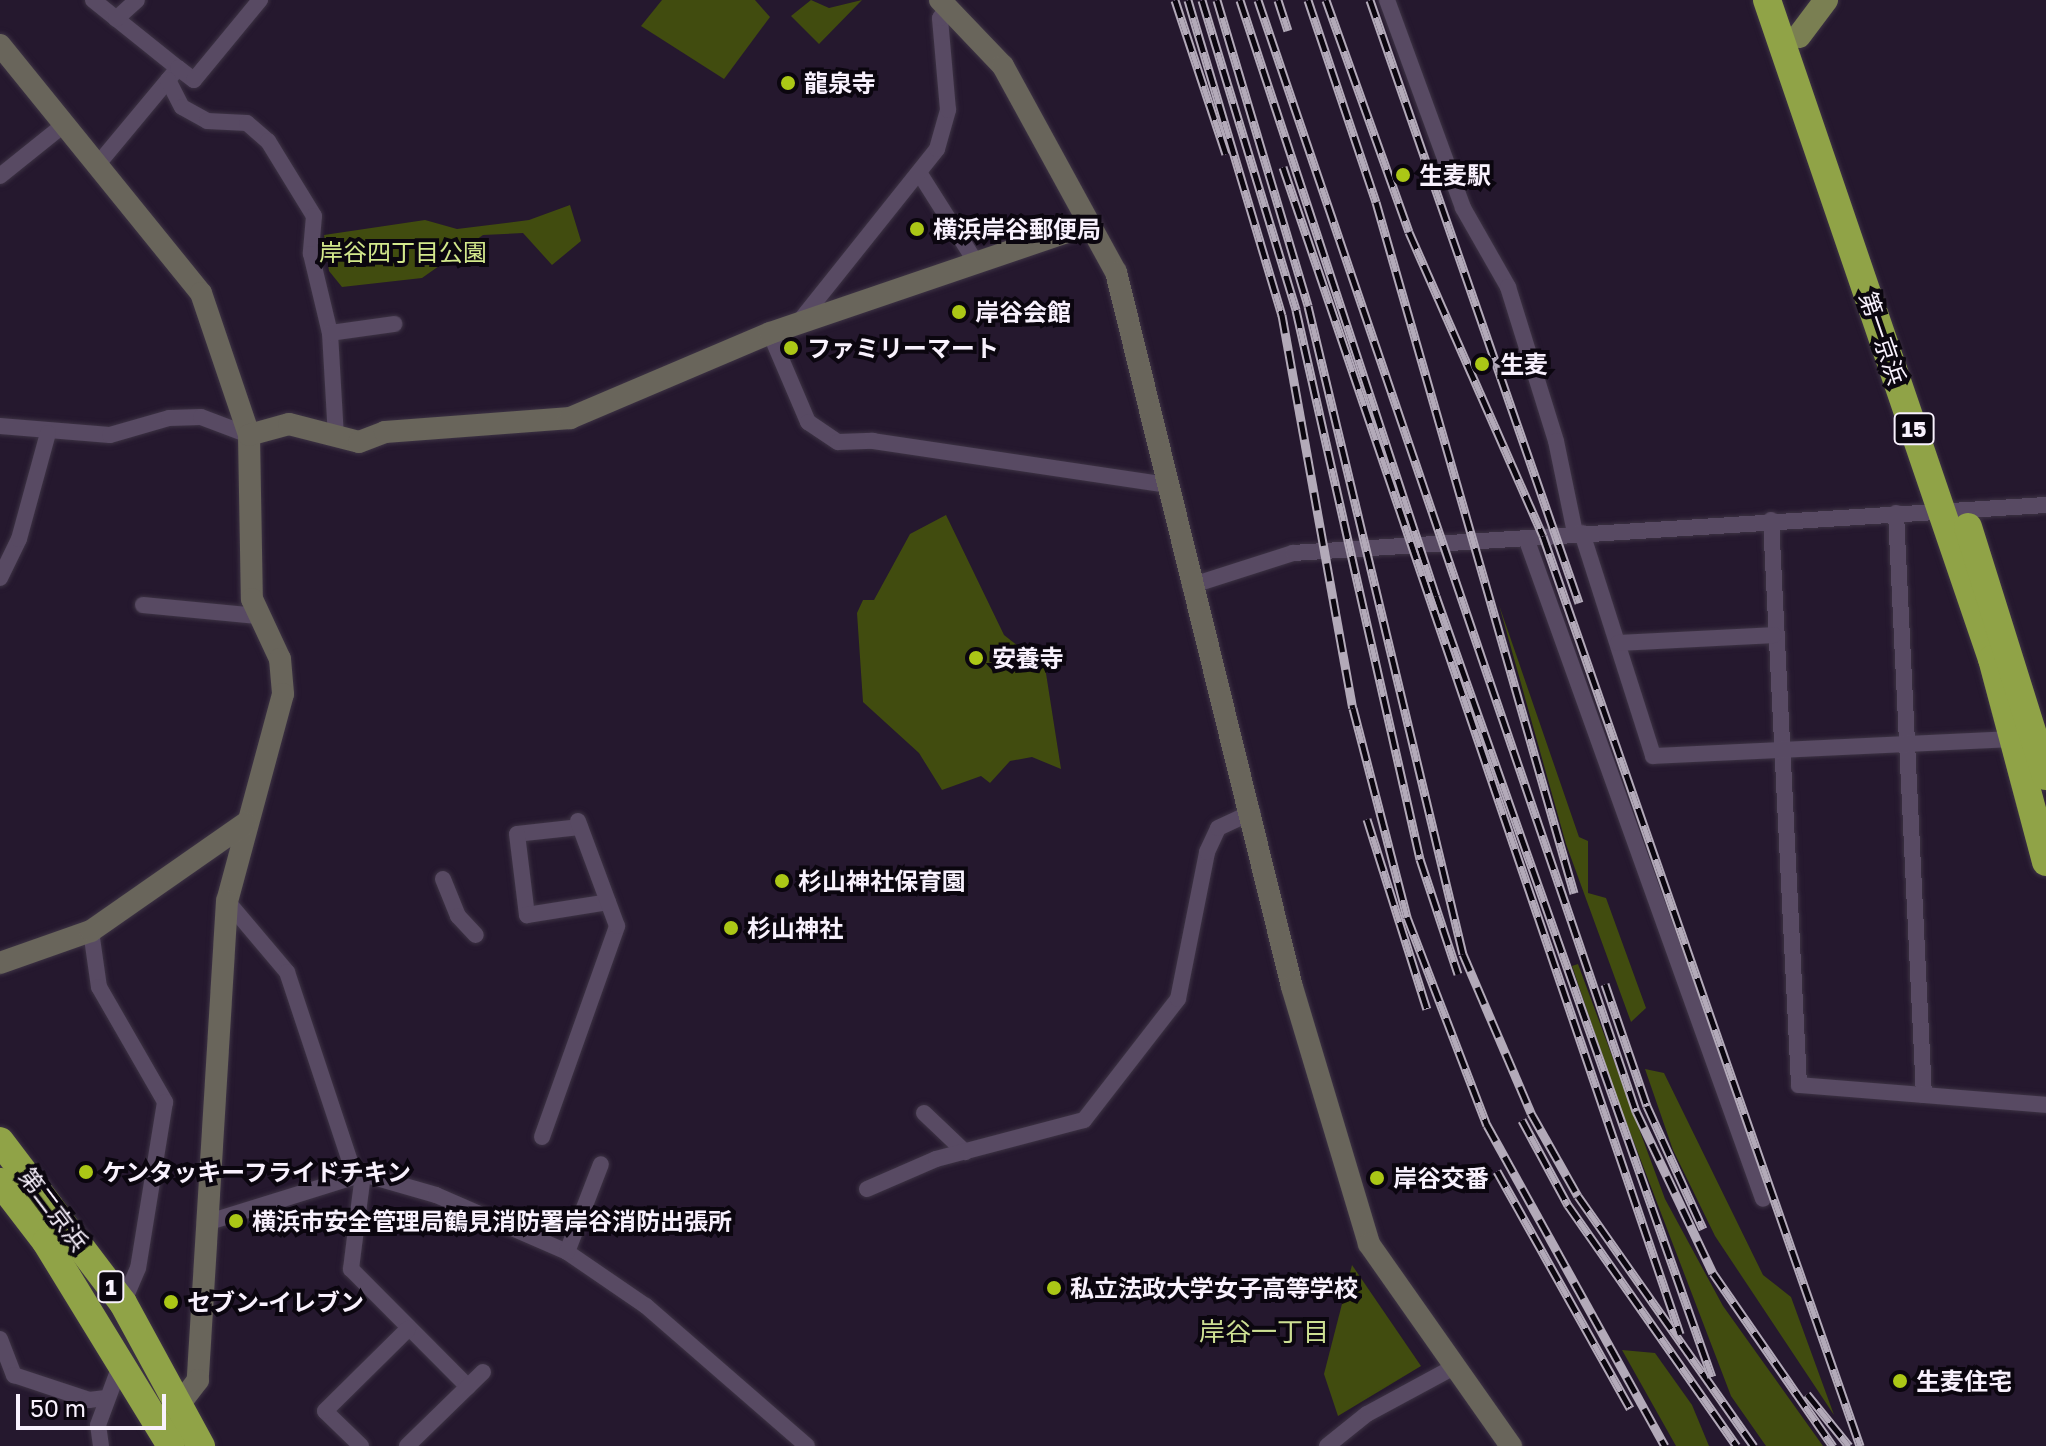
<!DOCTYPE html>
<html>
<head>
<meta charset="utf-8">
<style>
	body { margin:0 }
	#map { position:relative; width:2046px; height:1446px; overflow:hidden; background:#25182e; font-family:"Golos Text","Noto Sans JP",sans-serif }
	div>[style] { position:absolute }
	.green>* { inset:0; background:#414c0f }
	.roads { filter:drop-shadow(0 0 2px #3d3344) drop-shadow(0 0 2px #3d3344) }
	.street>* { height:16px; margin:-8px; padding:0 8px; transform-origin:8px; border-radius:8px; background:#584a63 }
	.secondary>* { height:22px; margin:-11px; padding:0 11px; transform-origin:11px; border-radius:11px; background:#69655b }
	.primary>* { height:24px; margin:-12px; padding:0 12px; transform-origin:12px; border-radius:12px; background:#7a7f52 }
	.highway>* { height:28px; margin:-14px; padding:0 14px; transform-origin:14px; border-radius:14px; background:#90a347 }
	.rail>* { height:9px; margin-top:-4.5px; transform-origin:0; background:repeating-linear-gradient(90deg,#0b060f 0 18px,#b3aab9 0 36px); box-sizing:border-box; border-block:2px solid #b3aab9 }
	.dots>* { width:22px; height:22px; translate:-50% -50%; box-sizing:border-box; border:4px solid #0b060f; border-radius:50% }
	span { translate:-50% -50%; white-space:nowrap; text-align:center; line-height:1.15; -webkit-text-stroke:8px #0b060f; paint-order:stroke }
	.shield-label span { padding:2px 6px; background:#0b060f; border:2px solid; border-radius:6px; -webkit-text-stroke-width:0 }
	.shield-label { font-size:22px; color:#f8f1fd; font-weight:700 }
	.poi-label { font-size:24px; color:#f8f1fd; font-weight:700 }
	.left { translate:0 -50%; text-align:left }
	.park-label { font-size:24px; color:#d3e88c }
	.street-label { font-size:24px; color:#f8f1fd }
	.neighbourhood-label { font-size:26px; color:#cddf93 }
	.scale { position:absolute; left:16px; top:1394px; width:150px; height:36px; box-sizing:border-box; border:4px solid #f8f1fd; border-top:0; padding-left:10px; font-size:24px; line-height:28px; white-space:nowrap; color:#f8f1fd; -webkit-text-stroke:6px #0b060f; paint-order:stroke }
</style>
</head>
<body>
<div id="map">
	<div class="green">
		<div style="clip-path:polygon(662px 0,755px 0,770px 17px,724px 79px,641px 26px)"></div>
		<div style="clip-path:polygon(811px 0,829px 8px,862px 0,819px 44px,791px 16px)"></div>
		<div style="clip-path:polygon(570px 205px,581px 241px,552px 265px,523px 233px,483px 235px,422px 278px,342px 287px,329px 271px,324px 235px,425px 220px,457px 229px,529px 220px)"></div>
		<div style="clip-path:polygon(946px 515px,1004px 635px,1045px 667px,1061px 769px,1032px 757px,1010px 761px,990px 783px,981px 776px,942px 790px,919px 753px,863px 702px,857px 613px,863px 600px,874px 600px,910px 534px)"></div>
		<div style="clip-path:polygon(1499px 605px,1579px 837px,1588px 841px,1588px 893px,1606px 898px,1646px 1008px,1631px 1022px,1566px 844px)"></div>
		<div style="clip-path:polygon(1578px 964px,1665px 1199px,1723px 1306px,1823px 1446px,1766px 1446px,1731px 1396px,1617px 1098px,1572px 966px)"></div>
		<div style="clip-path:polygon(1645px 1069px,1664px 1073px,1763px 1275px,1791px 1297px,1834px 1415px,1715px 1236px,1673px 1150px)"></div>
		<div style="clip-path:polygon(1352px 1265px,1421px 1366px,1338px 1416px,1324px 1374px)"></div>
		<div style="clip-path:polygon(1622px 1350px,1655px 1353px,1692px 1405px,1709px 1446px,1676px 1446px)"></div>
	</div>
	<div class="roads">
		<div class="street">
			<div style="left:93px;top:0;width:109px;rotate:38.7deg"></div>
			<div style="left:178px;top:68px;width:125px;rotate:129.8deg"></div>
			<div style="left:1387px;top:0;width:221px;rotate:69.9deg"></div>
			<div style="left:1463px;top:208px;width:91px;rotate:60.3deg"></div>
			<div style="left:1508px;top:287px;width:161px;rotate:72.7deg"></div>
			<div style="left:1556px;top:441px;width:94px;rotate:78.3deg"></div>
			<div style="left:116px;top:19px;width:28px;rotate:-42deg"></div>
			<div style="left:178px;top:68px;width:20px;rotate:37deg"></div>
			<div style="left:194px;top:80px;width:104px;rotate:-50.5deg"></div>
			<div style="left:168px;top:80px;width:30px;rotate:63deg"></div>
			<div style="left:182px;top:107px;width:29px;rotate:29deg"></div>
			<div style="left:207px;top:121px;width:40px;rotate:2.9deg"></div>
			<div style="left:247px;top:123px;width:28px;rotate:41deg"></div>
			<div style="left:268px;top:141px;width:88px;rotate:58.5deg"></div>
			<div style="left:314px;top:216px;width:38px;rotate:95deg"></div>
			<div style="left:311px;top:254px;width:81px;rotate:76.5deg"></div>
			<div style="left:330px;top:333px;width:105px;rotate:86.7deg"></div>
			<div style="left:920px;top:174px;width:103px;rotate:57.7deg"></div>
			<div style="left:0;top:176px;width:83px;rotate:-38.7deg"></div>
			<div style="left:799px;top:322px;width:221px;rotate:-51.4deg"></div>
			<div style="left:937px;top:149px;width:41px;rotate:-74.2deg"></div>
			<div style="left:948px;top:110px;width:92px;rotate:-95deg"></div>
			<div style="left:940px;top:18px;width:12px;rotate:-55deg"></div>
			<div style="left:330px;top:333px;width:65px;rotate:-8deg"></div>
			<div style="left:770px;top:333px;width:97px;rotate:66.9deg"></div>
			<div style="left:808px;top:422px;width:36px;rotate:34deg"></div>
			<div style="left:838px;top:442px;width:35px;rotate:-2deg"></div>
			<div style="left:873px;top:441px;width:296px;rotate:8.5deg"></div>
			<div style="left:0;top:426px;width:110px;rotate:4.7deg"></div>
			<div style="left:110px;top:435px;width:61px;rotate:-16.1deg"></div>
			<div style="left:169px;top:418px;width:32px;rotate:-2deg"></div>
			<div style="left:201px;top:417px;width:51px;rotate:20.6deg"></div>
			<div style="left:1896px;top:513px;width:583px;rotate:87.25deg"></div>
			<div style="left:1771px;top:520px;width:566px;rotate:87.16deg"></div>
			<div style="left:1799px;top:1085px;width:248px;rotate:4.6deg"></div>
			<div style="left:1582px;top:533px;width:234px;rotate:72.3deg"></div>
			<div style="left:1653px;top:756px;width:363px;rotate:-2.7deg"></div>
			<div style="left:1526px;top:538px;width:702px;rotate:70.27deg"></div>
			<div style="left:0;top:578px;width:43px;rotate:-64deg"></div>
			<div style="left:19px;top:539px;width:110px;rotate:-74.7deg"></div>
			<div style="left:1190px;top:586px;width:108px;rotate:-17.8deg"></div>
			<div style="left:1293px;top:553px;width:755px;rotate:-3.65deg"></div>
			<div style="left:143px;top:605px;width:115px;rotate:5.5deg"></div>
			<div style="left:1618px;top:643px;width:156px;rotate:-2.9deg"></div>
			<div style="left:580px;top:827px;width:63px;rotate:173.7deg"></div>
			<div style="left:517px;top:834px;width:82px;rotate:83deg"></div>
			<div style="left:527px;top:915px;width:82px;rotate:-9.1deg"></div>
			<div style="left:443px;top:879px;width:40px;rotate:68deg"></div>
			<div style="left:458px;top:916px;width:26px;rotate:47deg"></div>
			<div style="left:227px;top:901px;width:93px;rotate:49.8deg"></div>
			<div style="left:287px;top:972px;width:215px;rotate:71.6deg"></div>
			<div style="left:91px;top:931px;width:57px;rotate:81.9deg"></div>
			<div style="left:99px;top:987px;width:133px;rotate:60.1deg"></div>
			<div style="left:165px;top:1102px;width:168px;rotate:99.2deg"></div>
			<div style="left:138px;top:1268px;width:38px;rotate:113deg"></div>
			<div style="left:924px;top:1113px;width:57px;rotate:43.6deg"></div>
			<div style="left:542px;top:1137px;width:224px;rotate:-70.4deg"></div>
			<div style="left:617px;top:926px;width:112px;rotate:-110.4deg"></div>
			<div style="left:363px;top:1174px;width:96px;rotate:97.2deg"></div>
			<div style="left:351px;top:1269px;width:166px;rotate:45.2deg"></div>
			<div style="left:867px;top:1189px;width:75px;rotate:-23.5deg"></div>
			<div style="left:936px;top:1159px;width:153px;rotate:-14.8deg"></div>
			<div style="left:1084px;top:1120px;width:153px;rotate:-52.2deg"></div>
			<div style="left:1178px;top:999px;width:150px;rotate:-78.8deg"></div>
			<div style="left:1207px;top:852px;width:26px;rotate:-65deg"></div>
			<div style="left:1218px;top:828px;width:38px;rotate:-25deg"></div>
			<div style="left:209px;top:1222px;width:161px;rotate:-17.3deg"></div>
			<div style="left:363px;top:1174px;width:76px;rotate:16deg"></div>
			<div style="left:436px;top:1195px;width:143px;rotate:23.5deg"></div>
			<div style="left:567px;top:1252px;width:96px;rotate:34.4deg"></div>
			<div style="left:646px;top:1306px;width:213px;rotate:41deg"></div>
			<div style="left:567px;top:1252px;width:94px;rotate:-68.9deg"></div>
			<div style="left:0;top:1339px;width:39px;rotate:69deg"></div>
			<div style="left:14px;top:1375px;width:79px;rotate:18.4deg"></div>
			<div style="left:89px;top:1400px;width:17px;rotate:-7deg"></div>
			<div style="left:101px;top:1446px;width:21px;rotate:-98deg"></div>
			<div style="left:98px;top:1425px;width:66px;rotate:-69.6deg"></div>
			<div style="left:361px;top:1446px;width:50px;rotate:-135.8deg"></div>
			<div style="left:325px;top:1411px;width:117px;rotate:-44.7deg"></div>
			<div style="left:407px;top:1446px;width:106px;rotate:-44.2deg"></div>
			<div style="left:1327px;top:1446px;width:51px;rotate:-38.7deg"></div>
			<div style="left:1367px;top:1414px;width:97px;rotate:-28.4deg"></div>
		</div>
		<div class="secondary">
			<div style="left:940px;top:0;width:91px;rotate:46.3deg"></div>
			<div style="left:1003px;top:66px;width:235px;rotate:61.3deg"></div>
			<div style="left:1116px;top:272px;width:736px;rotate:76.17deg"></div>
			<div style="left:1292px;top:987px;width:268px;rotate:73.3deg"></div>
			<div style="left:1369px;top:1244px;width:247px;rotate:54.9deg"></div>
			<div style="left:0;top:45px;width:319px;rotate:51deg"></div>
			<div style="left:201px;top:293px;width:150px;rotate:71.3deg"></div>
			<div style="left:249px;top:435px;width:164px;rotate:89deg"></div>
			<div style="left:252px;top:599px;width:66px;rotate:65deg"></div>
			<div style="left:280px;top:659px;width:35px;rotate:85deg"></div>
			<div style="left:283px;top:694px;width:214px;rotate:105.1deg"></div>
			<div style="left:227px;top:901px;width:480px;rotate:93.5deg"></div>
			<div style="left:198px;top:1380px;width:48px;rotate:127.3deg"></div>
			<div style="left:249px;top:435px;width:41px;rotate:-15.4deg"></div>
			<div style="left:289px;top:424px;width:72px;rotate:14.4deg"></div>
			<div style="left:359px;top:442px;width:28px;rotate:-21deg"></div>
			<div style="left:385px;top:432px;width:186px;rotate:-4.3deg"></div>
			<div style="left:570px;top:418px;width:217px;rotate:-23deg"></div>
			<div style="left:770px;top:333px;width:338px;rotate:-18.8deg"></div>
			<div style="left:0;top:963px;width:96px;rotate:-19.4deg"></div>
			<div style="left:91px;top:931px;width:189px;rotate:-34.9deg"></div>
		</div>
		<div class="primary">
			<div style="left:1799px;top:36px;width:45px;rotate:-53.1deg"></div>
		</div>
		<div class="highway">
			<div style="left:1767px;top:0;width:696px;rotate:71.15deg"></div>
			<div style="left:1992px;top:659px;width:210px;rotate:75.1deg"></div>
			<div style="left:1968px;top:527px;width:261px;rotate:72.6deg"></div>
			<div style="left:0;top:1141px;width:203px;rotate:52.8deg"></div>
			<div style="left:123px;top:1303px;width:163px;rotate:61.4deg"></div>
			<div style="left:0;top:1182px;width:76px;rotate:52.5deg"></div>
			<div style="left:46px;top:1242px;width:239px;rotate:58.5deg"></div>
		</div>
	</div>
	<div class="rail">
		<div style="left:1175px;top:0;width:162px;rotate:71.7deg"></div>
		<div style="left:1188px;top:0;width:329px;rotate:73.4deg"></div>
		<div style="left:1282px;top:315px;width:399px;rotate:79.8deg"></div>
		<div style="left:1353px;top:708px;width:216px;rotate:75.5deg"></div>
		<div style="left:1407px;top:917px;width:223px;rotate:69deg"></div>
		<div style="left:1487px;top:1125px;width:367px;rotate:61deg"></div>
		<div style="left:1202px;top:0;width:324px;rotate:73.1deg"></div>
		<div style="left:1296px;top:310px;width:563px;rotate:77.27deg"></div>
		<div style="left:1420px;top:859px;width:121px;rotate:71.7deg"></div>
		<div style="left:1217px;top:0;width:319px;rotate:73.4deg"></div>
		<div style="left:1308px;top:306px;width:666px;rotate:76.55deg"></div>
		<div style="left:1463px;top:954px;width:173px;rotate:66.8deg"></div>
		<div style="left:1531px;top:1113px;width:95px;rotate:60.5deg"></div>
		<div style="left:1578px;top:1196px;width:306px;rotate:54.9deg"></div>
		<div style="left:1240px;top:0;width:627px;rotate:71.8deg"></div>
		<div style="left:1436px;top:596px;width:828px;rotate:70.54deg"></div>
		<div style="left:1258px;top:0;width:1174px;rotate:71.21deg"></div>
		<div style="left:1636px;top:1111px;width:179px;rotate:64.6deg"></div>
		<div style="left:1713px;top:1273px;width:211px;rotate:55.3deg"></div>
		<div style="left:1278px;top:0;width:32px;rotate:72deg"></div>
		<div style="left:1308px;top:0;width:213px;rotate:71.4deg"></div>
		<div style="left:1376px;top:202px;width:719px;rotate:74.01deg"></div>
		<div style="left:1326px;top:0;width:246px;rotate:70.3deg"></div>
		<div style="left:1409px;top:232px;width:332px;rotate:66.2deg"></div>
		<div style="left:1543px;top:536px;width:964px;rotate:70.79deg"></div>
		<div style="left:1370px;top:0;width:638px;rotate:70.88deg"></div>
		<div style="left:1283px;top:167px;width:1233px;rotate:71.21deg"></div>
		<div style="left:1367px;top:819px;width:199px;rotate:72.5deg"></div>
		<div style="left:1605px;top:984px;width:129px;rotate:71deg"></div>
		<div style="left:1647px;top:1106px;width:135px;rotate:65.5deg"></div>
		<div style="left:1522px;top:1120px;width:97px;rotate:61.6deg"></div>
		<div style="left:1568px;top:1205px;width:294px;rotate:55deg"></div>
		<div style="left:1497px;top:1171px;width:272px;rotate:60.7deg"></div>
		<div style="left:1807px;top:1394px;width:67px;rotate:51.1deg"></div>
	</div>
	<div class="dots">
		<div style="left:788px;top:83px;background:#abc716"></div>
		<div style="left:1403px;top:175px;background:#abc716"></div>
		<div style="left:917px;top:229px;background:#abc716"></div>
		<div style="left:959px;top:312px;background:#abc716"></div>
		<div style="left:791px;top:348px;background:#abc716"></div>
		<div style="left:1482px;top:364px;background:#abc716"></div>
		<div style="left:976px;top:658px;background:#abc716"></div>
		<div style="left:782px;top:881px;background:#abc716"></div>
		<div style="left:731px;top:928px;background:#abc716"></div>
		<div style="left:86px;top:1172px;background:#abc716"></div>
		<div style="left:1377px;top:1178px;background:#abc716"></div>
		<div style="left:236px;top:1221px;background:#abc716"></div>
		<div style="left:1054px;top:1288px;background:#abc716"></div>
		<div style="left:171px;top:1302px;background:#abc716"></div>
		<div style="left:1900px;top:1381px;background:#abc716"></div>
	</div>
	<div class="shield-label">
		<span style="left:1914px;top:429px">15</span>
		<span style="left:111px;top:1287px">1</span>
	</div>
	<div class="poi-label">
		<span class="left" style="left:804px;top:83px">龍泉寺</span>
		<span class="left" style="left:1419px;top:175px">生麦駅</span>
		<span class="left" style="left:933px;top:229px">横浜岸谷郵便局</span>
		<span class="left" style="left:975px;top:312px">岸谷会館</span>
		<span class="left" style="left:807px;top:348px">ファミリーマート</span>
		<span class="left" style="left:1500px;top:364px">生麦</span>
		<span class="left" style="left:992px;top:658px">安養寺</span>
		<span class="left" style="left:798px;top:881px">杉山神社保育園</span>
		<span class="left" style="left:747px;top:928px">杉山神社</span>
		<span class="left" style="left:102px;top:1172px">ケンタッキーフライドチキン</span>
		<span class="left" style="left:1393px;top:1178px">岸谷交番</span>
		<span class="left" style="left:252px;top:1221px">横浜市安全管理局鶴見消防署岸谷消防出張所</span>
		<span class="left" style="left:1070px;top:1288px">私立法政大学女子高等学校</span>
		<span class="left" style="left:187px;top:1302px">セブン-イレブン</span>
		<span class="left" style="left:1916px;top:1381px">生麦住宅</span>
	</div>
	<div class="park-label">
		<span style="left:403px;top:252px">岸谷四丁目公園</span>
	</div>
	<div class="street-label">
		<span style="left:1883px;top:338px;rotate:71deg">第一京浜</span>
		<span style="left:54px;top:1209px;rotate:53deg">第二京浜</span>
	</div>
	<div class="neighbourhood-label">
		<span style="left:1264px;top:1332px">岸谷一丁目</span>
	</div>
	<div class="scale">50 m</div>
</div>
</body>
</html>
